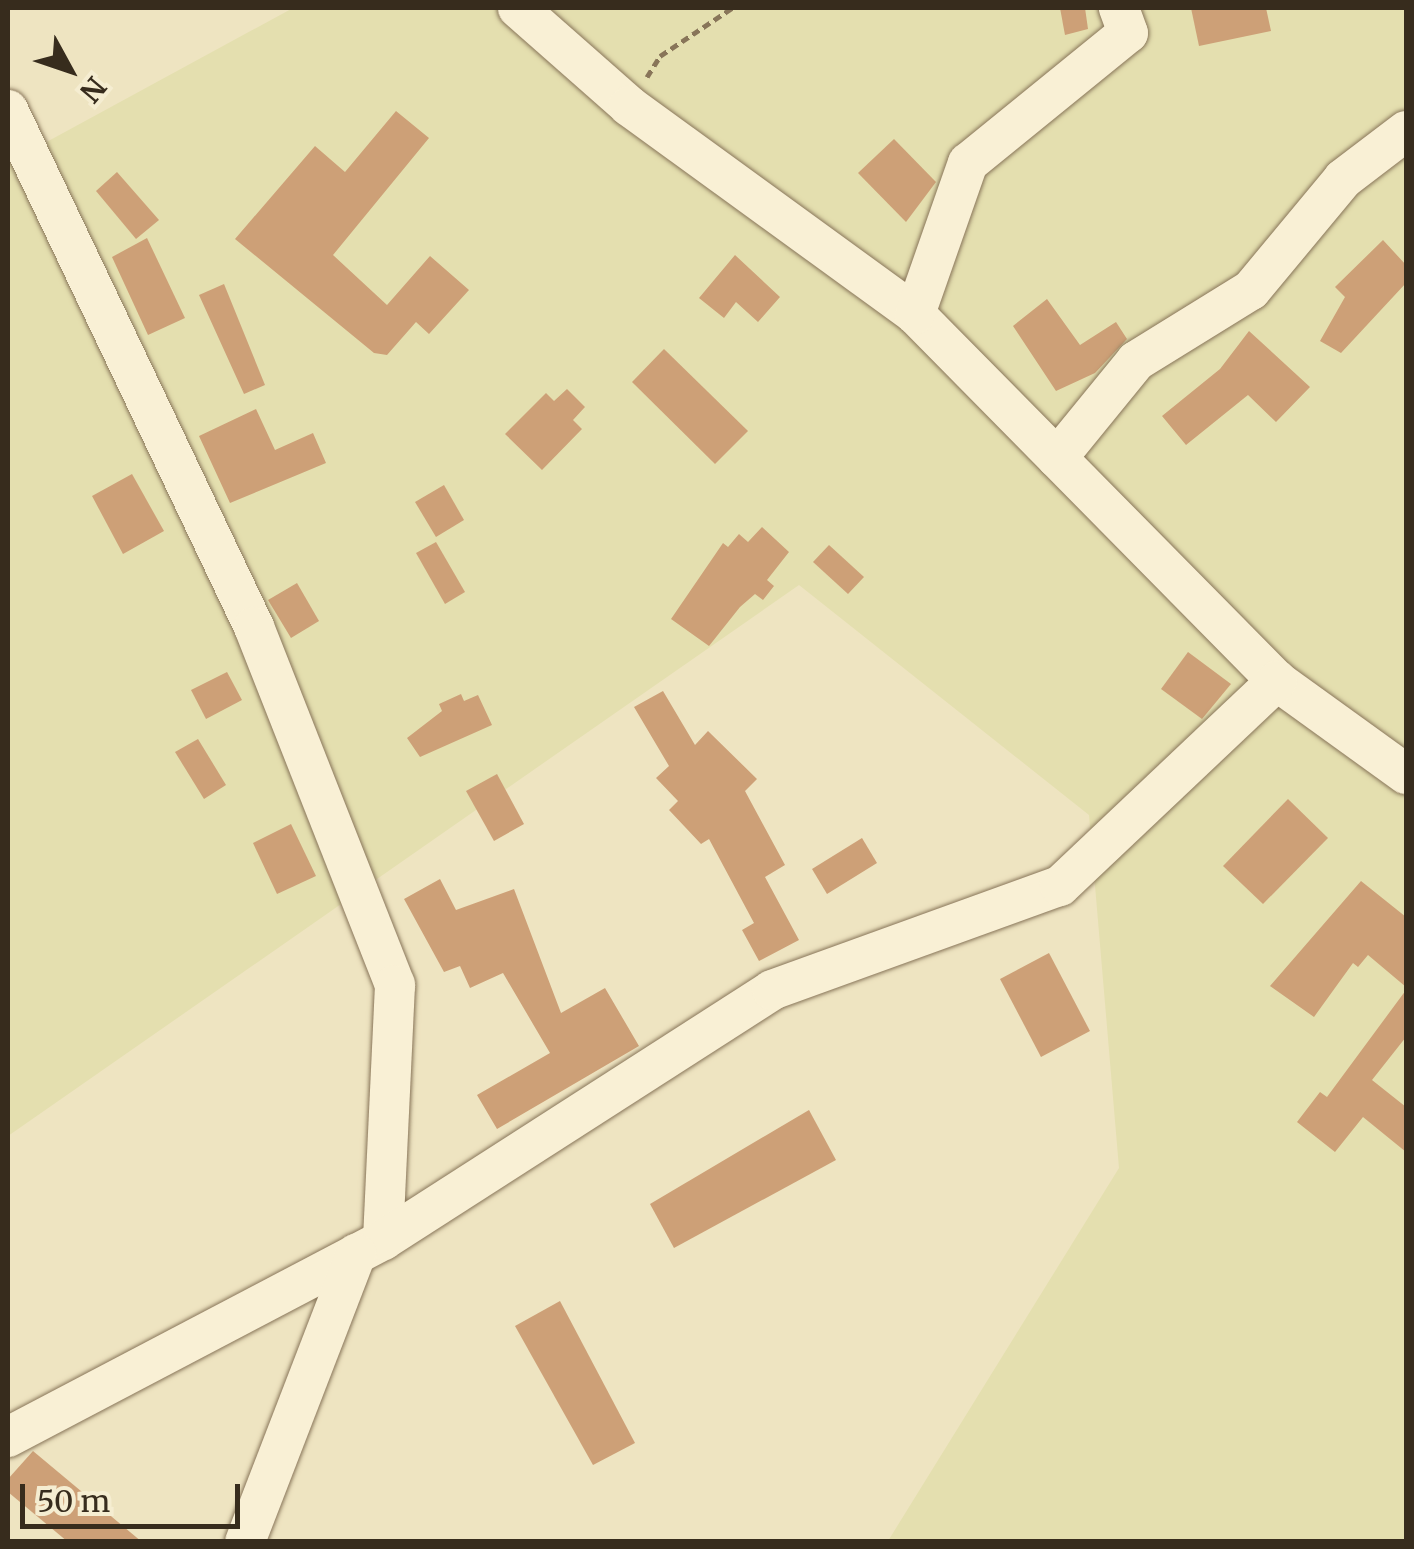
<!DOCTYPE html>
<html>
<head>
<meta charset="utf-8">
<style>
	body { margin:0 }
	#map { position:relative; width:1414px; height:1549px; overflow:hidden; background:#eee4c1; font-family:Merriweather,serif }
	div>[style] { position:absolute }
	.farmland>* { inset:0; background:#e4dfaf }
	.building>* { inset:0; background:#cda077 }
	.path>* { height:5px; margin-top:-2.5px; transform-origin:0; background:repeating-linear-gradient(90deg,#887559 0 8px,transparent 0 13px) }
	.roads { filter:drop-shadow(0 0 2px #887559) drop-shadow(0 0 2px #887559) }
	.minor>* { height:40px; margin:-20px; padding:0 20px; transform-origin:20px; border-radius:20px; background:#f9f0d5 }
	span { translate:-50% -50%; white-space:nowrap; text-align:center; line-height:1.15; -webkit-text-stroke:9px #f5edd1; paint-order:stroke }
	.frame { position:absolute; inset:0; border:10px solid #372c1d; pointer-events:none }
	.north { position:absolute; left:20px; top:20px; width:100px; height:100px; -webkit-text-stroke:8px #f5edd1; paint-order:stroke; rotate:130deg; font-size:28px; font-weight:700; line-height:40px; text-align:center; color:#372c1d }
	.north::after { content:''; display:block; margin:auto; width:35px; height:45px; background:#372c1d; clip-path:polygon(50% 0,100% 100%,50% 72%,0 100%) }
	.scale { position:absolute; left:20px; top:1484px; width:220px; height:45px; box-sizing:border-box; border:5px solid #372c1d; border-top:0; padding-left:12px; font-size:30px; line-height:35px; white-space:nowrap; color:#372c1d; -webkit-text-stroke:8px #f5edd1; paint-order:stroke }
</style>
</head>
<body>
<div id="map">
	<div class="farmland">
		<div style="clip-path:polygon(293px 8px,1406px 8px,1406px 1541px,888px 1541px,1119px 1168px,1089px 815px,799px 585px,8px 1136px,8px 163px)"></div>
	</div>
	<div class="building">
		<div style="clip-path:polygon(1060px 8px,1085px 8px,1088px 29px,1065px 35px)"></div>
		<div style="clip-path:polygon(1191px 8px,1266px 8px,1271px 31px,1199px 46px)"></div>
		<div style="clip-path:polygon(396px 111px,429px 138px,333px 255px,387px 305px,430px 256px,469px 290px,429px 334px,416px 322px,387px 355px,374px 353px,235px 239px,315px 146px,345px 172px)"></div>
		<div style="clip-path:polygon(894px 139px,936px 182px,906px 222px,858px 173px)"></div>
		<div style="clip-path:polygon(117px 172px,159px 220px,136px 239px,96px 191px)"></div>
		<div style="clip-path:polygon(147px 238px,185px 318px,148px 335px,112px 257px)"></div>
		<div style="clip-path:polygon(1383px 240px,1406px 265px,1406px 283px,1341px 353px,1320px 341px,1345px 297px,1335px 287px)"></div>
		<div style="clip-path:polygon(735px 255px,780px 297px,758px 322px,736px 302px,724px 318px,699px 298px)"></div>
		<div style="clip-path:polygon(224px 284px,265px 385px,244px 394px,199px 295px)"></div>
		<div style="clip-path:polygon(1047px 299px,1080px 345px,1116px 322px,1127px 339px,1095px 373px,1056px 391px,1013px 326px)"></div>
		<div style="clip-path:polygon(1249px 331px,1310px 387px,1276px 422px,1248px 395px,1186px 445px,1162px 416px,1220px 369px)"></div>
		<div style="clip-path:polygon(664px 349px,748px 431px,715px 464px,632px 382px)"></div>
		<div style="clip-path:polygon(567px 389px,585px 407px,573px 420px,582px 429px,542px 470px,505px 434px,546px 393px,554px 401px)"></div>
		<div style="clip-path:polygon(256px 409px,275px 450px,313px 433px,326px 463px,230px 503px,199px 436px)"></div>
		<div style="clip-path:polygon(132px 474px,164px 531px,123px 554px,92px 496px)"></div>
		<div style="clip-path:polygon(444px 485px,464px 520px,436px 537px,415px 502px)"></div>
		<div style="clip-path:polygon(762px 527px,789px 552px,767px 580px,774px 586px,763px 600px,755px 594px,740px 607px,709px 646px,671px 619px,723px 543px,728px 547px,739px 534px,748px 542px)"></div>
		<div style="clip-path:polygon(436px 542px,465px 592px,445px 604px,416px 553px)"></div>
		<div style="clip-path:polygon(829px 545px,864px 577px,848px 594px,813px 562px)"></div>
		<div style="clip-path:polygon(297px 583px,319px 621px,291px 638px,268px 600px)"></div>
		<div style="clip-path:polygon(1188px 652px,1231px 684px,1202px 719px,1161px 689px)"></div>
		<div style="clip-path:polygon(227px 672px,242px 700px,206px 719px,191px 690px)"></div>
		<div style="clip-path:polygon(663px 691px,695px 745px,708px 731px,757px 779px,745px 791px,785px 865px,765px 877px,799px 940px,759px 961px,742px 930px,754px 923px,709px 839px,701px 844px,669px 810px,678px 801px,656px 778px,669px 766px,634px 707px)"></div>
		<div style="clip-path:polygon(461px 694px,464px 701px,478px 695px,492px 725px,420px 757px,407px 738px,442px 711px,439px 704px)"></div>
		<div style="clip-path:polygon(198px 739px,226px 785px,204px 799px,175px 752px)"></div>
		<div style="clip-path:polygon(497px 774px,524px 824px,494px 841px,466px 791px)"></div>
		<div style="clip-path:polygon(1288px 799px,1328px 838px,1263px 904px,1223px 866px)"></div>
		<div style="clip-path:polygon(291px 824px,316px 876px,277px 894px,253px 843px)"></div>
		<div style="clip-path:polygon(862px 838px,877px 863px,827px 894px,812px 869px)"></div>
		<div style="clip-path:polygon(440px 879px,456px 910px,514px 889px,561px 1013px,605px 988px,639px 1046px,497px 1129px,477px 1095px,550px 1053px,503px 973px,470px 988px,460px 966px,444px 972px,404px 899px)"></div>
		<div style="clip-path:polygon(1361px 881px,1406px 917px,1406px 987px,1368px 955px,1358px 967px,1353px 963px,1314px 1017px,1270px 986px)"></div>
		<div style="clip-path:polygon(1049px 953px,1090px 1031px,1041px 1057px,1000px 979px)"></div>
		<div style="clip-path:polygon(1406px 990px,1406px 1037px,1372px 1080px,1406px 1107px,1406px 1152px,1363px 1117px,1335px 1152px,1297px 1122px,1320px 1092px,1327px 1097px)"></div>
		<div style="clip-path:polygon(809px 1110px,836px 1160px,674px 1248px,650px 1204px)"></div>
		<div style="clip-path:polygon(560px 1301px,635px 1443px,593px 1465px,515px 1326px)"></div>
		<div style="clip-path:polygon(33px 1451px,142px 1542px,68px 1542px,8px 1492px,8px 1479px)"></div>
	</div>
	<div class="path">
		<div style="left:647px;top:77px;width:25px;rotate:-58deg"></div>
		<div style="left:660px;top:56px;width:87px;rotate:-33.7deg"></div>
	</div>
	<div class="roads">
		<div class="minor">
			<div style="left:518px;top:8px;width:148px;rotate:41.4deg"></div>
			<div style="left:629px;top:106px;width:354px;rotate:36deg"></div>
			<div style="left:915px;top:314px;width:515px;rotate:45.39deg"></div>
			<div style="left:1277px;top:681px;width:159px;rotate:35.8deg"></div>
			<div style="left:8px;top:110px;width:573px;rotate:64.55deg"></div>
			<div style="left:254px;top:627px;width:385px;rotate:68.5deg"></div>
			<div style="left:395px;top:985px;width:255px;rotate:92.7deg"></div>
			<div style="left:915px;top:314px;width:160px;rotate:-70.7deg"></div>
			<div style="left:968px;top:163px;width:206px;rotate:-39.1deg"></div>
			<div style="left:1128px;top:33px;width:27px;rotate:-110deg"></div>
			<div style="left:1057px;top:458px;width:125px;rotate:-50.8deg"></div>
			<div style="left:1136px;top:361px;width:135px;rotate:-31.7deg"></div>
			<div style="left:1251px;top:290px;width:144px;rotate:-50.3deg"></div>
			<div style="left:1343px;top:179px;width:79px;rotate:-37.3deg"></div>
			<div style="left:8px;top:1437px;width:424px;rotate:-27.7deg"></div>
			<div style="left:383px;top:1240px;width:462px;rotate:-32.7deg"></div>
			<div style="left:772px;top:990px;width:306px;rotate:-19.9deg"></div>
			<div style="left:1060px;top:886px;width:299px;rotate:-43.4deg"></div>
			<div style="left:245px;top:1542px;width:309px;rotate:-68.9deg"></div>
		</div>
	</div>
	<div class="frame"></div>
	<div class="north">N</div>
	<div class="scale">50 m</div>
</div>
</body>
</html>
